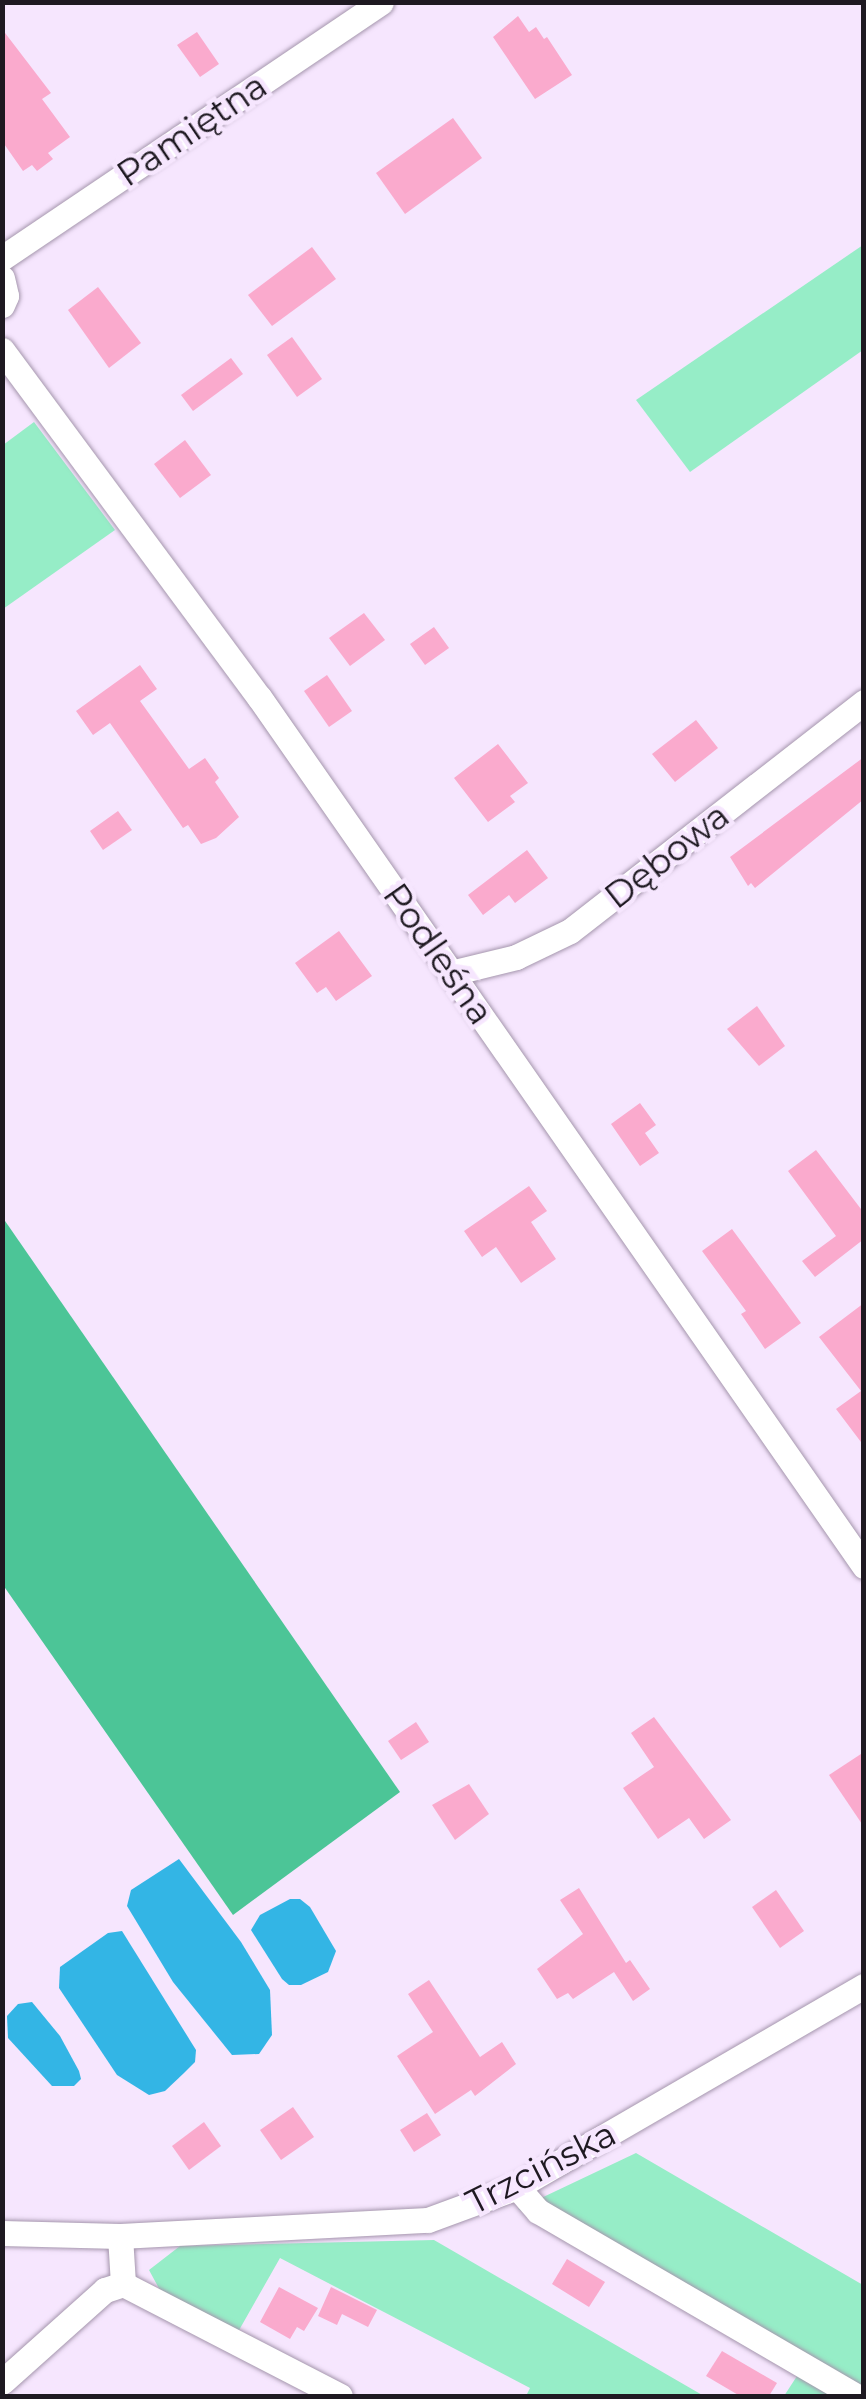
<!DOCTYPE html>
<html>
<head>
<meta charset="utf-8">
<style>
	body { margin:0 }
	#map { position:relative; width:866px; height:2399px; overflow:hidden; background:#f6e6fe; font-family:Montserrat,sans-serif }
	div>[style] { position:absolute }
	.green>* { inset:0; background:#96edc7 }
	.forest>* { inset:0; background:#4cc597 }
	.water>* { inset:0; background:#33b5e5 }
	.building>* { inset:0; background:#faaacd }
	.roads { filter:drop-shadow(0 0 2px #a596ad) drop-shadow(0 0 2px #a596ad) }
	.minor>* { height:25px; margin:-12.5px; padding:0 12.5px; transform-origin:12.5px; border-radius:12.5px; background:#fff }
	span { translate:-50% -50%; white-space:nowrap; text-align:center; line-height:1.15; -webkit-text-stroke:9px #f6e6fe; paint-order:stroke }
	.street-label { font-size:35px; color:#1e1921 }
	.frame { position:absolute; inset:0; border:5px solid #1e1921; pointer-events:none }
</style>
</head>
<body>
<div id="map">
	<div class="green">
		<div style="clip-path:polygon(863px 245px,863px 350px,690px 472px,636px 400px)"></div>
		<div style="clip-path:polygon(34px 422px,115px 530px,3px 609px,3px 445px)"></div>
		<div style="clip-path:polygon(636px 2153px,863px 2285px,863px 2396px,784px 2396px,799px 2373px,518px 2209px)"></div>
		<div style="clip-path:polygon(434px 2240px,704px 2396px,526px 2396px,530px 2388px,280px 2258px,238px 2332px,162px 2294px,149px 2270px,180px 2246px)"></div>
	</div>
	<div class="forest">
		<div style="clip-path:polygon(3px 1218px,400px 1792px,233px 1915px,3px 1585px)"></div>
	</div>
	<div class="water">
		<div style="clip-path:polygon(179px 1859px,241px 1942px,270px 1990px,272px 2035px,259px 2054px,232px 2055px,173px 1982px,127px 1906px,131px 1890px)"></div>
		<div style="clip-path:polygon(290px 1899px,300px 1899px,310px 1907px,336px 1951px,328px 1972px,301px 1985px,289px 1985px,282px 1979px,251px 1930px,260px 1915px)"></div>
		<div style="clip-path:polygon(122px 1931px,196px 2050px,195px 2062px,184px 2073px,165px 2091px,149px 2095px,117px 2075px,59px 1988px,60px 1967px,108px 1933px)"></div>
		<div style="clip-path:polygon(32px 2002px,60px 2036px,79px 2071px,81px 2079px,74px 2086px,52px 2086px,8px 2038px,7px 2016px,18px 2004px)"></div>
	</div>
	<div class="building">
		<div style="clip-path:polygon(518px 16px,529px 32px,536px 27px,544px 39px,547px 37px,572px 75px,535px 99px,493px 37px)"></div>
		<div style="clip-path:polygon(2px 29px,51px 93px,42px 99px,70px 137px,48px 153px,53px 159px,37px 171px,32px 165px,23px 171px,2px 141px)"></div>
		<div style="clip-path:polygon(197px 32px,219px 64px,200px 77px,177px 45px)"></div>
		<div style="clip-path:polygon(453px 118px,482px 158px,405px 214px,376px 173px)"></div>
		<div style="clip-path:polygon(312px 247px,336px 279px,272px 326px,248px 295px)"></div>
		<div style="clip-path:polygon(98px 287px,141px 343px,109px 368px,68px 310px)"></div>
		<div style="clip-path:polygon(292px 337px,322px 379px,297px 397px,267px 355px)"></div>
		<div style="clip-path:polygon(231px 358px,243px 374px,193px 411px,181px 395px)"></div>
		<div style="clip-path:polygon(185px 440px,211px 475px,180px 498px,154px 464px)"></div>
		<div style="clip-path:polygon(364px 613px,385px 640px,350px 666px,329px 638px)"></div>
		<div style="clip-path:polygon(434px 627px,449px 648px,425px 665px,410px 644px)"></div>
		<div style="clip-path:polygon(140px 665px,157px 689px,140px 701px,189px 769px,205px 758px,219px 778px,215px 782px,239px 817px,216px 838px,201px 844px,188px 825px,183px 828px,110px 723px,93px 735px,76px 711px)"></div>
		<div style="clip-path:polygon(327px 675px,352px 711px,329px 727px,304px 691px)"></div>
		<div style="clip-path:polygon(696px 720px,718px 748px,675px 782px,652px 754px)"></div>
		<div style="clip-path:polygon(498px 744px,528px 783px,510px 796px,515px 802px,488px 822px,454px 778px)"></div>
		<div style="clip-path:polygon(864px 757px,864px 799px,755px 888px,751px 883px,748px 886px,730px 857px)"></div>
		<div style="clip-path:polygon(118px 811px,132px 830px,103px 850px,90px 831px)"></div>
		<div style="clip-path:polygon(527px 850px,548px 878px,515px 903px,509px 895px,483px 915px,468px 895px)"></div>
		<div style="clip-path:polygon(339px 931px,372px 976px,336px 1001px,326px 987px,317px 993px,295px 963px)"></div>
		<div style="clip-path:polygon(757px 1006px,785px 1046px,759px 1066px,727px 1029px)"></div>
		<div style="clip-path:polygon(640px 1103px,656px 1125px,645px 1133px,659px 1153px,640px 1166px,611px 1124px)"></div>
		<div style="clip-path:polygon(816px 1150px,864px 1213px,864px 1239px,815px 1277px,802px 1261px,836px 1236px,788px 1171px)"></div>
		<div style="clip-path:polygon(529px 1186px,547px 1211px,531px 1222px,556px 1259px,521px 1283px,496px 1247px,482px 1257px,464px 1231px)"></div>
		<div style="clip-path:polygon(732px 1229px,801px 1323px,765px 1349px,741px 1314px,746px 1311px,702px 1251px)"></div>
		<div style="clip-path:polygon(864px 1303px,864px 1446px,836px 1409px,861px 1391px,819px 1337px)"></div>
		<div style="clip-path:polygon(654px 1717px,731px 1820px,704px 1839px,689px 1818px,658px 1839px,623px 1788px,654px 1767px,631px 1733px)"></div>
		<div style="clip-path:polygon(416px 1722px,429px 1742px,401px 1760px,388px 1741px)"></div>
		<div style="clip-path:polygon(864px 1752px,864px 1827px,829px 1775px)"></div>
		<div style="clip-path:polygon(469px 1784px,489px 1814px,455px 1840px,432px 1805px)"></div>
		<div style="clip-path:polygon(579px 1888px,626px 1963px,630px 1960px,650px 1989px,633px 2001px,614px 1972px,573px 1999px,568px 1993px,557px 1999px,537px 1969px,583px 1934px,560px 1900px)"></div>
		<div style="clip-path:polygon(776px 1890px,804px 1931px,780px 1948px,752px 1907px)"></div>
		<div style="clip-path:polygon(429px 1980px,480px 2057px,502px 2042px,516px 2064px,475px 2096px,471px 2090px,435px 2114px,397px 2056px,433px 2032px,408px 1994px)"></div>
		<div style="clip-path:polygon(293px 2107px,314px 2137px,281px 2160px,260px 2130px)"></div>
		<div style="clip-path:polygon(427px 2113px,441px 2135px,414px 2152px,400px 2130px)"></div>
		<div style="clip-path:polygon(204px 2122px,221px 2146px,189px 2170px,172px 2146px)"></div>
		<div style="clip-path:polygon(567px 2259px,605px 2282px,589px 2307px,552px 2284px)"></div>
		<div style="clip-path:polygon(279px 2287px,318px 2308px,304px 2331px,297px 2327px,290px 2339px,260px 2322px)"></div>
		<div style="clip-path:polygon(331px 2287px,377px 2310px,368px 2327px,342px 2314px,337px 2325px,318px 2316px)"></div>
		<div style="clip-path:polygon(722px 2351px,777px 2383px,769px 2396px,740px 2396px,706px 2376px)"></div>
	</div>
	<div class="roads">
		<div class="minor">
			<div style="left:2px;top:258px;width:457px;rotate:-34deg"></div>
			<div style="left:2px;top:278px;width:18px;rotate:77deg"></div>
			<div style="left:6px;top:296px;width:10px;rotate:114deg"></div>
			<div style="left:2px;top:350px;width:432px;rotate:53.5deg"></div>
			<div style="left:259px;top:697px;width:1059px;rotate:55.15deg"></div>
			<div style="left:451px;top:973px;width:67px;rotate:-13.8deg"></div>
			<div style="left:516px;top:957px;width:60px;rotate:-25.7deg"></div>
			<div style="left:570px;top:931px;width:373px;rotate:-37.9deg"></div>
			<div style="left:517px;top:2187px;width:32px;rotate:49deg"></div>
			<div style="left:538px;top:2211px;width:368px;rotate:30.2deg"></div>
			<div style="left:2px;top:2233px;width:118px;rotate:1.5deg"></div>
			<div style="left:120px;top:2236px;width:308px;rotate:-3deg"></div>
			<div style="left:428px;top:2220px;width:95px;rotate:-20.3deg"></div>
			<div style="left:517px;top:2187px;width:401px;rotate:-30.1deg"></div>
			<div style="left:120px;top:2236px;width:48px;rotate:86.4deg"></div>
			<div style="left:123px;top:2284px;width:244px;rotate:27.3deg"></div>
			<div style="left:2px;top:2382px;width:138px;rotate:-41.8deg"></div>
			<div style="left:105px;top:2290px;width:19px;rotate:-18deg"></div>
		</div>
	</div>
	<div class="street-label">
		<span style="left:192px;top:130px;rotate:-34deg">Pamiętna</span>
		<span style="left:667px;top:856px;rotate:-38deg">Dębowa</span>
		<span style="left:438px;top:954px;rotate:55deg">Podleśna</span>
		<span style="left:541px;top:2168px;rotate:-27deg">Trzcińska</span>
	</div>
	<div class="frame"></div>
</div>
</body>
</html>
